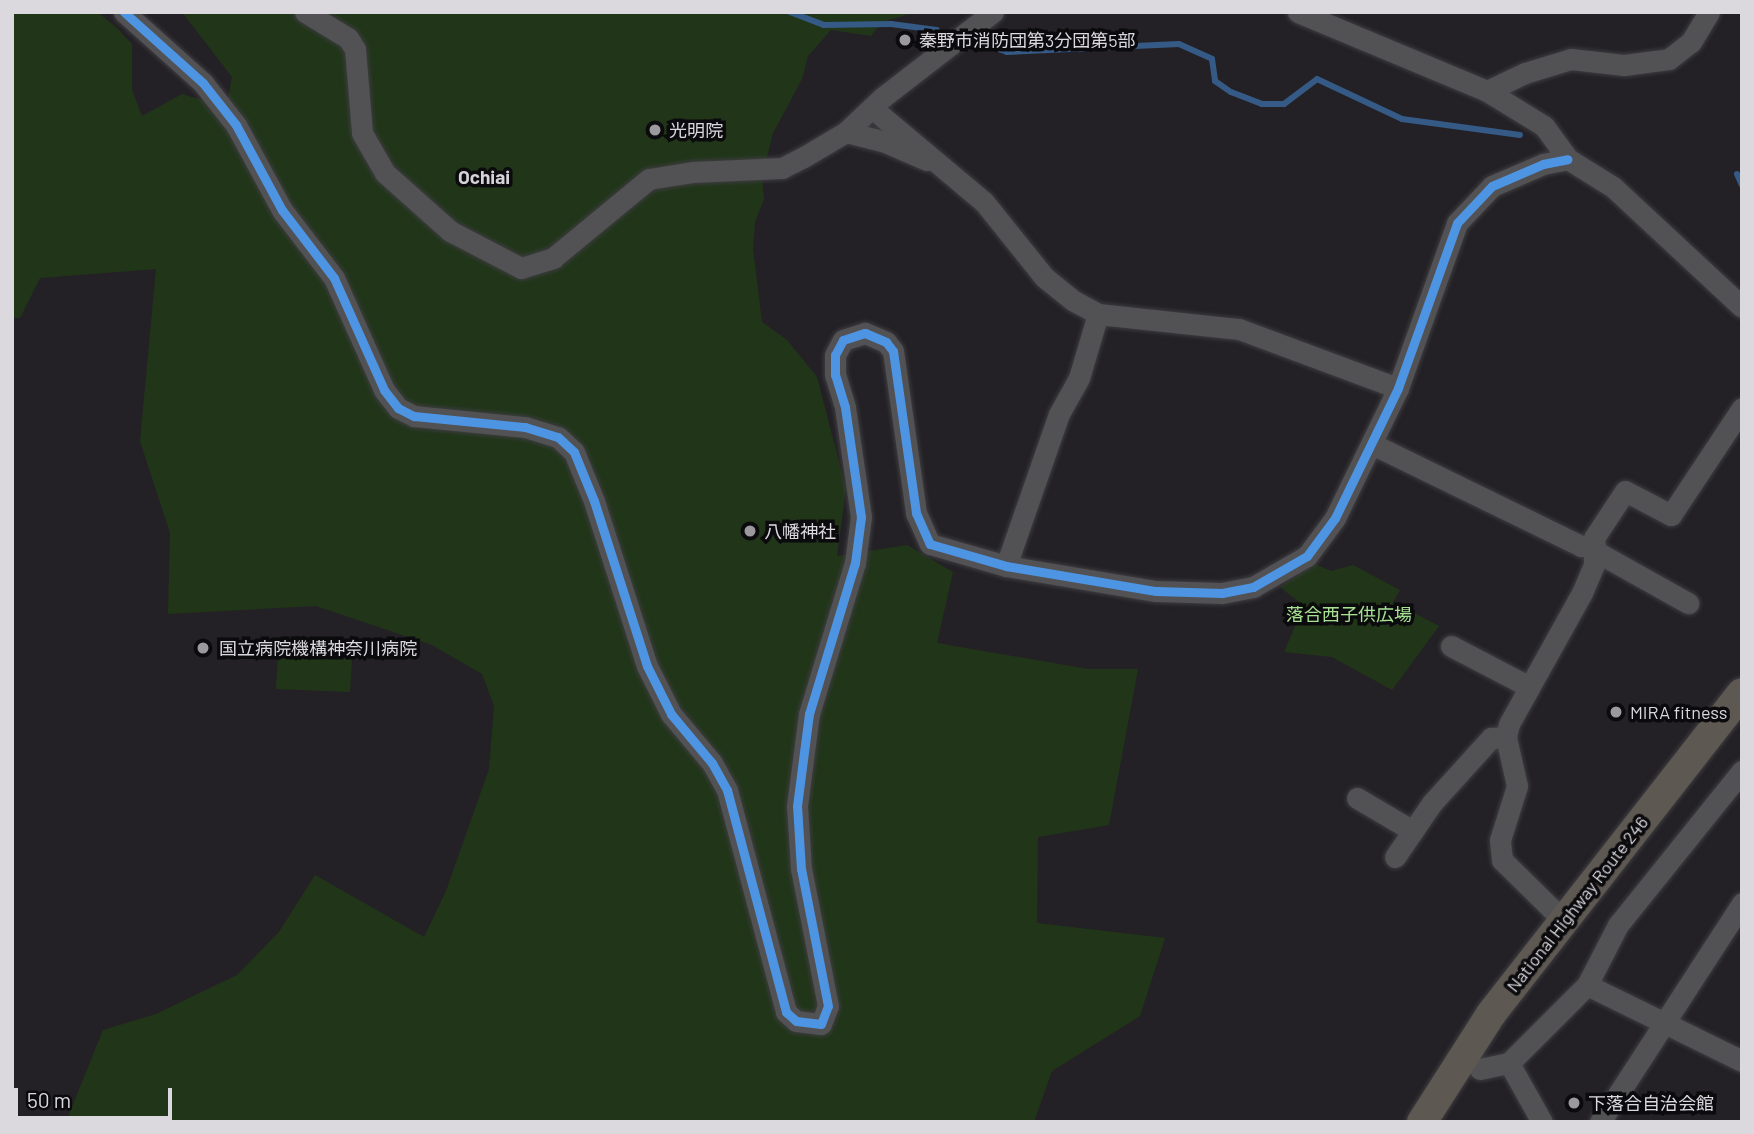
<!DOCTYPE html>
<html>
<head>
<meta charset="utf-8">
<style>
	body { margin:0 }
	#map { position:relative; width:1754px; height:1134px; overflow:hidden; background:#232125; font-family:Barlow,"Noto Sans JP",sans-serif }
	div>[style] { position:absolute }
	.green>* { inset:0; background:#213619 }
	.stream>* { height:6px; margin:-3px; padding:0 3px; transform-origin:3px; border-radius:3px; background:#355a86 }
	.roads { filter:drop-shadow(0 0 2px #3d3c40) drop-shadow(0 0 2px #3d3c40) }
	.minor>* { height:21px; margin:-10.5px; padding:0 10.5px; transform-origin:10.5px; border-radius:10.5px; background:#525154 }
	.highway>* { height:30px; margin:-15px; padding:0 15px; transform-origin:15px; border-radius:15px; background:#5e5852 }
	.cycleway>* { height:9px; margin:-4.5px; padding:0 4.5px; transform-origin:4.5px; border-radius:4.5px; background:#4d94e3 }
	.dots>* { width:19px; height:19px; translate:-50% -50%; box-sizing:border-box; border:4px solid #0b0a0d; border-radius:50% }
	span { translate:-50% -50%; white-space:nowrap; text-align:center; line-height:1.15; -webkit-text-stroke:7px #0b0a0d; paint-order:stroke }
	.poi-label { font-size:18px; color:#dbd9de }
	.left { translate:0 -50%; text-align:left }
	.park-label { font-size:18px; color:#a7e192 }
	.street-label { font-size:18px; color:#dbd9de }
	.neighbourhood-label { font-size:19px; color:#d5d2da; font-weight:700 }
	.frame { position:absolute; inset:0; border:14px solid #dbd9de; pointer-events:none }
	.scale { position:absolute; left:14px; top:1088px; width:158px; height:32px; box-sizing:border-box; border:4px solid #dbd9de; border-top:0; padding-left:9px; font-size:21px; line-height:24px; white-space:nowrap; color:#dbd9de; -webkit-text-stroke:5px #0b0a0d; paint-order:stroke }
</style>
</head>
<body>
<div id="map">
	<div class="green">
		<div style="clip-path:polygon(12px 12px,97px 12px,116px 27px,132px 44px,132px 90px,142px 116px,182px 94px,226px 107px,232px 77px,182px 12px,916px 12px,882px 22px,871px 36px,831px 30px,808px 56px,802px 79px,773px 133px,762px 178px,764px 199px,755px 222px,753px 249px,762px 322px,787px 340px,817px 377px,846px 489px,837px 556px,907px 545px,953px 572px,937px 643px,1088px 669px,1138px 669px,1109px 825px,1038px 837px,1037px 923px,1165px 938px,1140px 1016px,1052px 1071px,1034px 1122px,66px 1122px,103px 1030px,156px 1014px,237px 975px,279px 932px,315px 875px,424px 937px,446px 891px,489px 769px,494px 706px,482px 674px,432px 645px,316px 606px,168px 614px,170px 533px,140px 441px,156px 269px,40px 278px,20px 318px,12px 318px)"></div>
		<div style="clip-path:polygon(1315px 564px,1331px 571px,1353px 565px,1400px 590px,1393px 602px,1439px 626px,1392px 690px,1332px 657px,1284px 652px,1304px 606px,1280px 587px)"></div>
		<div style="clip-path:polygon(278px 654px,352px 658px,350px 692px,276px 689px)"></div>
	</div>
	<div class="stream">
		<div style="left:790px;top:12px;width:36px;rotate:21deg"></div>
		<div style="left:824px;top:25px;width:67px;rotate:-0.9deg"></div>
		<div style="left:891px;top:24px;width:46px;rotate:7.4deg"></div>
		<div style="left:980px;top:43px;width:28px;rotate:18deg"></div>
		<div style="left:1007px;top:52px;width:172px;rotate:-2.7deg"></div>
		<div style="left:1179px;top:44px;width:36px;rotate:24deg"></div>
		<div style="left:1212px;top:59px;width:22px;rotate:82deg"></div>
		<div style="left:1215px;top:81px;width:19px;rotate:35deg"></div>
		<div style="left:1231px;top:92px;width:33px;rotate:21deg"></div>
		<div style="left:1262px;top:104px;width:22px"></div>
		<div style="left:1284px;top:104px;width:41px;rotate:-37.1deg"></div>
		<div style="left:1317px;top:79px;width:94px;rotate:25.2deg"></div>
		<div style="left:1402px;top:119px;width:119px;rotate:7.7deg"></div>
		<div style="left:1737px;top:174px;width:12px;rotate:66deg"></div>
	</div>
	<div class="roads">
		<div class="minor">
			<div style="left:124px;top:12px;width:106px;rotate:41.9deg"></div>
			<div style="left:203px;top:83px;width:53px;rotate:51.8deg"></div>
			<div style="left:236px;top:125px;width:97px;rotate:61.6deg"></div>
			<div style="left:282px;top:210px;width:86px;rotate:52.6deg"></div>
			<div style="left:334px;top:278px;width:123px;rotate:65.9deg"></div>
			<div style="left:384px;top:390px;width:23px;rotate:52deg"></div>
			<div style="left:398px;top:408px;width:18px;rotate:27deg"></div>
			<div style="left:414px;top:416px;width:112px;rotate:5.7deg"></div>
			<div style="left:525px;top:427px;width:34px;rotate:17deg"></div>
			<div style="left:558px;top:437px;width:22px;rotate:43deg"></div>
			<div style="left:574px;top:452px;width:53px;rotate:67.8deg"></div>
			<div style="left:594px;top:501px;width:173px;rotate:72.2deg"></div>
			<div style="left:647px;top:666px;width:54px;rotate:63.4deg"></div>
			<div style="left:671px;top:714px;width:64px;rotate:50.1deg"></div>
			<div style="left:712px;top:763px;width:31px;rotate:61deg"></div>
			<div style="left:727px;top:790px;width:230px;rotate:75.1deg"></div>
			<div style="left:786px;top:1012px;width:13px;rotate:42deg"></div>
			<div style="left:796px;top:1021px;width:25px;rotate:7deg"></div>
			<div style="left:821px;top:1024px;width:19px;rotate:-69deg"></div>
			<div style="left:828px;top:1006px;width:140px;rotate:-101.1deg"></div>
			<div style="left:801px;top:869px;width:63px;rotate:-93.6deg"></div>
			<div style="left:797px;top:806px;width:93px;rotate:-82.6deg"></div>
			<div style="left:809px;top:714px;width:158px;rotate:-73.1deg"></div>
			<div style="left:855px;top:563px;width:46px;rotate:-82.6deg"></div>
			<div style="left:861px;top:517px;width:111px;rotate:-98.3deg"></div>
			<div style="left:845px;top:407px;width:34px;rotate:-107deg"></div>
			<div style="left:835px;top:375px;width:20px;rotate:-90deg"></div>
			<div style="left:835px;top:355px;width:17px;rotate:-62deg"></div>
			<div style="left:843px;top:340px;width:23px;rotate:-18deg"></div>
			<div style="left:865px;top:333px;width:23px;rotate:23deg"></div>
			<div style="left:886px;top:342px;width:11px;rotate:52deg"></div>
			<div style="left:893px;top:351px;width:164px;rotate:81.9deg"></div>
			<div style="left:916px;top:513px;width:34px;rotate:66deg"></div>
			<div style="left:930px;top:544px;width:79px;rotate:16.1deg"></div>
			<div style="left:1006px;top:566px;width:152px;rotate:9.5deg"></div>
			<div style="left:1156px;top:591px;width:66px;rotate:1.7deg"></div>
			<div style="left:1222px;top:593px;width:32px;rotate:-11deg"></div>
			<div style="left:1253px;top:587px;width:62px;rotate:-29.9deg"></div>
			<div style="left:1307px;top:556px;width:47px;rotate:-53.6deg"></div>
			<div style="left:1335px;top:518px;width:144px;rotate:-64.1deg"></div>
			<div style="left:1398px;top:388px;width:175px;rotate:-70.3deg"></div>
			<div style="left:1457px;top:223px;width:51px;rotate:-46.6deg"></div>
			<div style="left:1492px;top:186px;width:56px;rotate:-23.3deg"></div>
			<div style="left:1543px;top:164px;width:25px;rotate:-11deg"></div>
			<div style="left:305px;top:12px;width:50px;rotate:31.2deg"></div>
			<div style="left:348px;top:38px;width:13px;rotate:58deg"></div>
			<div style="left:355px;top:49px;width:84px;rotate:85.2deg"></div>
			<div style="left:362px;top:133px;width:46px;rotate:60.1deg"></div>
			<div style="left:385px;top:173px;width:87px;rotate:41.7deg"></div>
			<div style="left:450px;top:231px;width:80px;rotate:27.5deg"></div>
			<div style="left:521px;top:268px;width:34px;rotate:-17deg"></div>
			<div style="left:553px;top:258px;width:124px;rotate:-39.5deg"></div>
			<div style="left:649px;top:179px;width:45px;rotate:-9deg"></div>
			<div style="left:693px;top:172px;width:89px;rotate:-2.6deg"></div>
			<div style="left:782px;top:168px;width:22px;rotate:-27deg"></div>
			<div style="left:802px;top:158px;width:51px;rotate:-30.6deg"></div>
			<div style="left:846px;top:132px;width:51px;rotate:-43.4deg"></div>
			<div style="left:883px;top:97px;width:139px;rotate:-37.7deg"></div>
			<div style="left:1298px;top:12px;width:205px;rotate:22.7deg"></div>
			<div style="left:1487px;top:91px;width:67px;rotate:31.6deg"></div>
			<div style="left:1544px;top:126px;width:41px;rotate:54deg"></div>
			<div style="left:1568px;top:159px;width:53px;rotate:31.9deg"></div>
			<div style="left:1613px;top:187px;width:176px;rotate:42.9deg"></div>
			<div style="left:1487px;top:91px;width:42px;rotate:-25.3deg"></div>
			<div style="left:1525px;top:73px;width:48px;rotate:-16.9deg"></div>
			<div style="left:1571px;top:59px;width:53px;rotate:6.5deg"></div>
			<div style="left:1624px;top:65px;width:45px;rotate:-7.6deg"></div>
			<div style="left:1669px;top:59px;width:28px;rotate:-38deg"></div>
			<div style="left:1691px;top:42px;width:35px;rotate:-59deg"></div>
			<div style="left:872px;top:108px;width:146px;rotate:40deg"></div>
			<div style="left:984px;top:202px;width:96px;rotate:51.3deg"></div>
			<div style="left:1044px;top:277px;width:38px;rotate:39deg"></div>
			<div style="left:1074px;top:301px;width:27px;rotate:28deg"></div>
			<div style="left:1098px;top:314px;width:142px;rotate:6.1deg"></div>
			<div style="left:1239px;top:329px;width:170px;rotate:20.4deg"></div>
			<div style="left:846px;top:132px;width:38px;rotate:14deg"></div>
			<div style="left:883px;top:141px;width:48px;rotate:23.4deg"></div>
			<div style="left:1372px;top:444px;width:233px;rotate:26deg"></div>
			<div style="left:1581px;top:546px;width:14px;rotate:-4deg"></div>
			<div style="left:1595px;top:551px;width:107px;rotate:29.2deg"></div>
			<div style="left:1006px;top:566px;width:161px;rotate:-70.8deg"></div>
			<div style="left:1059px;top:414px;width:41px;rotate:-60.9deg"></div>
			<div style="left:1079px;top:378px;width:67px;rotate:-73.5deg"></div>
			<div style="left:1451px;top:646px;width:87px;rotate:27.5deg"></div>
			<div style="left:1357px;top:798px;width:65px;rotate:30.5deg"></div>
			<div style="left:1395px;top:857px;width:65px;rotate:-55.6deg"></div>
			<div style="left:1432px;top:803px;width:88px;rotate:-47.8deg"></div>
			<div style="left:1491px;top:738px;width:15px;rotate:-4deg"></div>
			<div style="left:1564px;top:921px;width:87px;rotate:-135.5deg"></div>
			<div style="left:1502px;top:860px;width:20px;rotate:-96deg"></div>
			<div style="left:1500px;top:840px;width:57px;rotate:-72.5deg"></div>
			<div style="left:1517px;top:786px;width:50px;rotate:-102.7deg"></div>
			<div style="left:1506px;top:737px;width:13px;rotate:-77deg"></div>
			<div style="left:1509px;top:724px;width:150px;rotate:-60.9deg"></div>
			<div style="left:1582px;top:593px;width:30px;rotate:-67deg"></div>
			<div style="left:1594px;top:565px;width:27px;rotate:-90deg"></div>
			<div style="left:1594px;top:538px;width:56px;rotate:-56.6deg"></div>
			<div style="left:1625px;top:491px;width:52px;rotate:27.6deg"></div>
			<div style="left:1671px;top:515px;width:128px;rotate:-56.4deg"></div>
			<div style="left:1587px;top:985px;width:173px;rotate:26.1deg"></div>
			<div style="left:1509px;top:1063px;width:68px;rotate:60.8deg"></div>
			<div style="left:1480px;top:1069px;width:30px;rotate:-12deg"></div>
			<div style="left:1509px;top:1063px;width:110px;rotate:-45deg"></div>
			<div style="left:1587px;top:985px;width:68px;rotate:-62.7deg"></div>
			<div style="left:1618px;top:925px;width:198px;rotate:-51.2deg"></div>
			<div style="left:1600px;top:1122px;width:261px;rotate:-57deg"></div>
		</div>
		<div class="highway">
			<div style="left:1422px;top:1122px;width:128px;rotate:-57.4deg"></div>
			<div style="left:1491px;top:1014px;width:407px;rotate:-52deg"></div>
		</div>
	</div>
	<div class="cycleway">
		<div style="left:124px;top:12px;width:106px;rotate:41.9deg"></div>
		<div style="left:203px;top:83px;width:53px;rotate:51.8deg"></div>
		<div style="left:236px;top:125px;width:97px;rotate:61.6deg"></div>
		<div style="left:282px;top:210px;width:86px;rotate:52.6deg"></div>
		<div style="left:334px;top:278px;width:123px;rotate:65.9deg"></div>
		<div style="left:384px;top:390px;width:23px;rotate:52deg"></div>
		<div style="left:398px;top:408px;width:18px;rotate:27deg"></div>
		<div style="left:414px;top:416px;width:112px;rotate:5.7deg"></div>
		<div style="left:525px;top:427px;width:34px;rotate:17deg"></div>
		<div style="left:558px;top:437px;width:22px;rotate:43deg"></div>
		<div style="left:574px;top:452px;width:53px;rotate:67.8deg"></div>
		<div style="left:594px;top:501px;width:173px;rotate:72.2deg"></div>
		<div style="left:647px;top:666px;width:54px;rotate:63.4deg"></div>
		<div style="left:671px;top:714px;width:64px;rotate:50.1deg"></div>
		<div style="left:712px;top:763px;width:31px;rotate:61deg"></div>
		<div style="left:727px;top:790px;width:230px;rotate:75.1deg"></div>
		<div style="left:786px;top:1012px;width:13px;rotate:42deg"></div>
		<div style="left:796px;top:1021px;width:25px;rotate:7deg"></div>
		<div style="left:821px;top:1024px;width:19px;rotate:-69deg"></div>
		<div style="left:828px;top:1006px;width:140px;rotate:-101.1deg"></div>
		<div style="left:801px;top:869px;width:63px;rotate:-93.6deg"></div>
		<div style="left:797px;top:806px;width:93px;rotate:-82.6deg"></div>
		<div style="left:809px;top:714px;width:158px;rotate:-73.1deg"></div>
		<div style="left:855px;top:563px;width:46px;rotate:-82.6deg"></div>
		<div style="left:861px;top:517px;width:111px;rotate:-98.3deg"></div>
		<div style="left:845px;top:407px;width:34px;rotate:-107deg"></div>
		<div style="left:835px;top:375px;width:20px;rotate:-90deg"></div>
		<div style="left:835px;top:355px;width:17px;rotate:-62deg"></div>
		<div style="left:843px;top:340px;width:23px;rotate:-18deg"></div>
		<div style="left:865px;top:333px;width:23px;rotate:23deg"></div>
		<div style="left:886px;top:342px;width:11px;rotate:52deg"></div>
		<div style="left:893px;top:351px;width:164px;rotate:81.9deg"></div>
		<div style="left:916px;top:513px;width:34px;rotate:66deg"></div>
		<div style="left:930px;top:544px;width:79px;rotate:16.1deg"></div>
		<div style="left:1006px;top:566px;width:152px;rotate:9.5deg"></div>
		<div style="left:1156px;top:591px;width:66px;rotate:1.7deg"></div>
		<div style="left:1222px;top:593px;width:32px;rotate:-11deg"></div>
		<div style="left:1253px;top:587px;width:62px;rotate:-29.9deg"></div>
		<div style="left:1307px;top:556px;width:47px;rotate:-53.6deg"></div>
		<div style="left:1335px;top:518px;width:144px;rotate:-64.1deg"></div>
		<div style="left:1398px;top:388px;width:175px;rotate:-70.3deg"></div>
		<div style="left:1457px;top:223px;width:51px;rotate:-46.6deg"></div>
		<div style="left:1492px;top:186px;width:56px;rotate:-23.3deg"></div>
		<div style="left:1543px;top:164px;width:25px;rotate:-11deg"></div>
	</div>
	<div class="dots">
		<div style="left:905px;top:40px;background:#9b999d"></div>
		<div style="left:655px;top:130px;background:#9b999d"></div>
		<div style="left:750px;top:531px;background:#9b999d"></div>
		<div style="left:203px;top:648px;background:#9b999d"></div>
		<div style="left:1616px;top:712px;background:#9b999d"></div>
		<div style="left:1574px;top:1103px;background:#9b999d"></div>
	</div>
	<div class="poi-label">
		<span class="left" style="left:919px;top:40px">秦野市消防団第3分団第5部</span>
		<span class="left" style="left:669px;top:130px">光明院</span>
		<span class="left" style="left:764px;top:531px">八幡神社</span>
		<span class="left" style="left:219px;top:648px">国立病院機構神奈川病院</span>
		<span class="left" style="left:1630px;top:712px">MIRA fitness</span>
		<span class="left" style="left:1588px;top:1103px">下落合自治会館</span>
	</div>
	<div class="park-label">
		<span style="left:1349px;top:614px">落合西子供広場</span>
	</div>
	<div class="street-label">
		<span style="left:1577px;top:904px;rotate:-52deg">National Highway Route 246</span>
	</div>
	<div class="neighbourhood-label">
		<span style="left:484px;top:177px">Ochiai</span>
	</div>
	<div class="frame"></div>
	<div class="scale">50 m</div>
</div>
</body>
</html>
